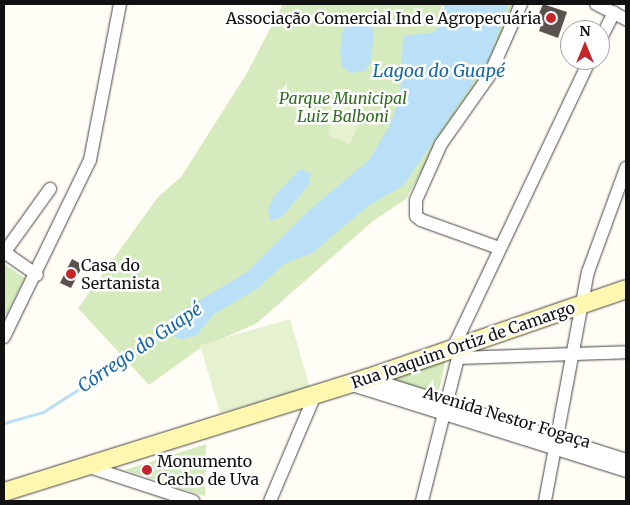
<!DOCTYPE html>
<html>
<head>
<meta charset="utf-8">
<style>
	body { margin:0 }
	#map { position:relative; width:630px; height:505px; overflow:hidden; background:#fffdf5; font-family:Merriweather,serif }
	div>[style] { position:absolute }
	.green>* { inset:0; background:#d5ebbd }
	.pitch>* { inset:0; background:#e6f2cf }
	.water>* { inset:0; background:#b9e0f7 }
	.stream>* { height:3px; margin:-1.5px; padding:0 1.5px; transform-origin:1.5px; border-radius:1.5px; background:#b9e0f7 }
	.building>* { inset:0; background:#5a524d }
	.roads { filter:drop-shadow(0 0 1px #444) drop-shadow(0 0 1px #444) }
	.street>* { height:12px; margin:-6px; padding:0 6px; transform-origin:6px; border-radius:6px; background:#fff }
	.secondary>* { height:18px; margin:-9px; padding:0 9px; transform-origin:9px; border-radius:9px; background:#fff6b0 }
	.dots>* { width:14px; height:14px; translate:-50% -50%; box-sizing:border-box; border:2px solid #fff; border-radius:50% }
	span { translate:-50% -50%; white-space:nowrap; text-align:center; line-height:1.15; -webkit-text-stroke:5px #fff; paint-order:stroke }
	.poi-label { font-size:16px; color:#111 }
	.right { translate:-100% -50%; text-align:right }
	.left { translate:0 -50%; text-align:left }
	.park-label { font-size:16px; color:#2f6b1f; font-style:italic }
	.street-label { font-size:16px; color:#111 }
	.water-label { font-size:18px; color:#1768a6; font-style:italic }
	.frame { position:absolute; inset:0; border:5px solid #111; pointer-events:none }
	.north { position:absolute; left:560px; top:20px; width:50px; height:50px; box-sizing:border-box; background:#fff; border:1px solid #a0a0a0; border-radius:50%; rotate:0deg; font-size:14px; font-weight:700; line-height:20px; text-align:center; color:#111 }
	.north::after { content:''; display:block; margin:auto; width:18px; height:22px; background:#c4262e; clip-path:polygon(50% 0,100% 100%,50% 72%,0 100%) }
</style>
</head>
<body>
<div id="map">
	<div class="green">
		<div style="clip-path:polygon(283px 4px,515px 4px,491px 65px,436px 145px,406px 199px,373px 221px,257px 323px,199px 349px,149px 385px,78px 308px,158px 197px,181px 177px,247px 73px)"></div>
		<div style="clip-path:polygon(4px 264px,25px 278px,4px 320px)"></div>
		<div style="clip-path:polygon(446px 357px,438px 396px,387px 378px)"></div>
		<div style="clip-path:polygon(206px 444px,205px 496px,125px 470px)"></div>
	</div>
	<div class="pitch">
		<div style="clip-path:polygon(341px 100px,364px 109px,350px 144px,327px 135px)"></div>
		<div style="clip-path:polygon(290px 319px,310px 388px,220px 413px,200px 345px)"></div>
	</div>
	<div class="water">
		<div style="clip-path:polygon(442px 4px,508px 4px,489px 59px,404px 185px,368px 206px,312px 253px,284px 264px,258px 288px,213px 315px,197px 335px,181px 340px,168px 333px,170px 318px,247px 272px,309px 210px,369px 160px,390px 125px,400px 97px,403px 36px,435px 32px,443px 18px)"></div>
		<div style="clip-path:polygon(352px 18px,372px 23px,374px 35px,370px 63px,365px 71px,351px 73px,342px 67px,340px 49px,343px 30px)"></div>
		<div style="clip-path:polygon(300px 169px,311px 173px,309px 185px,282px 217px,270px 221px,268px 210px,273px 197px)"></div>
	</div>
	<div class="stream">
		<div style="left:4px;top:423px;width:41px;rotate:-15.8deg"></div>
		<div style="left:43px;top:412px;width:151px;rotate:-32.8deg"></div>
	</div>
	<div class="building">
		<div style="clip-path:polygon(543px 4px,567px 12px,558px 38px,539px 31px,541px 25px,535px 23px)"></div>
		<div style="clip-path:polygon(72px 259px,83px 265px,71px 288px,60px 283px)"></div>
	</div>
	<div class="roads">
		<div class="street">
			<div style="left:596px;top:4px;width:34px;rotate:27deg"></div>
			<div style="left:600px;top:40px;width:31px;rotate:-63deg"></div>
			<div style="left:499px;top:248px;width:83px;rotate:-160.3deg"></div>
			<div style="left:421px;top:220px;width:6px;rotate:-141deg"></div>
			<div style="left:416px;top:216px;width:16px;rotate:-90deg"></div>
			<div style="left:416px;top:200px;width:61px;rotate:-65.9deg"></div>
			<div style="left:441px;top:144px;width:83px;rotate:-54.8deg"></div>
			<div style="left:489px;top:76px;width:79px;rotate:-66deg"></div>
			<div style="left:4px;top:252px;width:40px;rotate:34.9deg"></div>
			<div style="left:4px;top:253px;width:79px;rotate:-54.3deg"></div>
			<div style="left:4px;top:337px;width:197px;rotate:-64.1deg"></div>
			<div style="left:90px;top:160px;width:159px;rotate:-79.1deg"></div>
			<div style="left:458px;top:358px;width:168px;rotate:-2deg"></div>
			<div style="left:368px;top:378px;width:271px;rotate:17.6deg"></div>
			<div style="left:349px;top:384px;width:290px;rotate:17.4deg"></div>
			<div style="left:86px;top:466px;width:113px;rotate:18.1deg"></div>
			<div style="left:270px;top:501px;width:115px;rotate:-67deg"></div>
			<div style="left:422px;top:501px;width:147px;rotate:-75.9deg"></div>
			<div style="left:458px;top:358px;width:13px;rotate:-108deg"></div>
			<div style="left:454px;top:346px;width:317px;rotate:-64.6deg"></div>
			<div style="left:545px;top:501px;width:233px;rotate:-79.4deg"></div>
			<div style="left:588px;top:272px;width:111px;rotate:-69.9deg"></div>
		</div>
		<div class="secondary">
			<div style="left:4px;top:492px;width:381px;rotate:-17.4deg"></div>
			<div style="left:368px;top:378px;width:273px;rotate:-19deg"></div>
		</div>
	</div>
	<div class="dots">
		<div style="left:551px;top:18px;background:#c4262e"></div>
		<div style="left:71px;top:274px;background:#c4262e"></div>
		<div style="left:147px;top:470px;background:#c4262e"></div>
	</div>
	<div class="poi-label">
		<span class="right" style="left:541px;top:18px">Associação Comercial Ind e Agropecuária</span>
		<span class="left" style="left:81px;top:274px">Casa do<br>Sertanista</span>
		<span class="left" style="left:157px;top:470px">Monumento<br>Cacho de Uva</span>
	</div>
	<div class="park-label">
		<span style="left:343px;top:107px">Parque Municipal<br>Luiz Balboni</span>
	</div>
	<div class="street-label">
		<span style="left:463px;top:345px;rotate:-19deg">Rua Joaquim Ortiz de Camargo</span>
		<span style="left:507px;top:417px;rotate:17deg">Avenida Nestor Fogaça</span>
	</div>
	<div class="water-label">
		<span style="left:439px;top:71px">Lagoa do Guapé</span>
		<span style="left:140px;top:348px;rotate:-34deg">Córrego do Guapé</span>
	</div>
	<div class="frame"></div>
	<div class="north">N</div>
</div>
</body>
</html>
